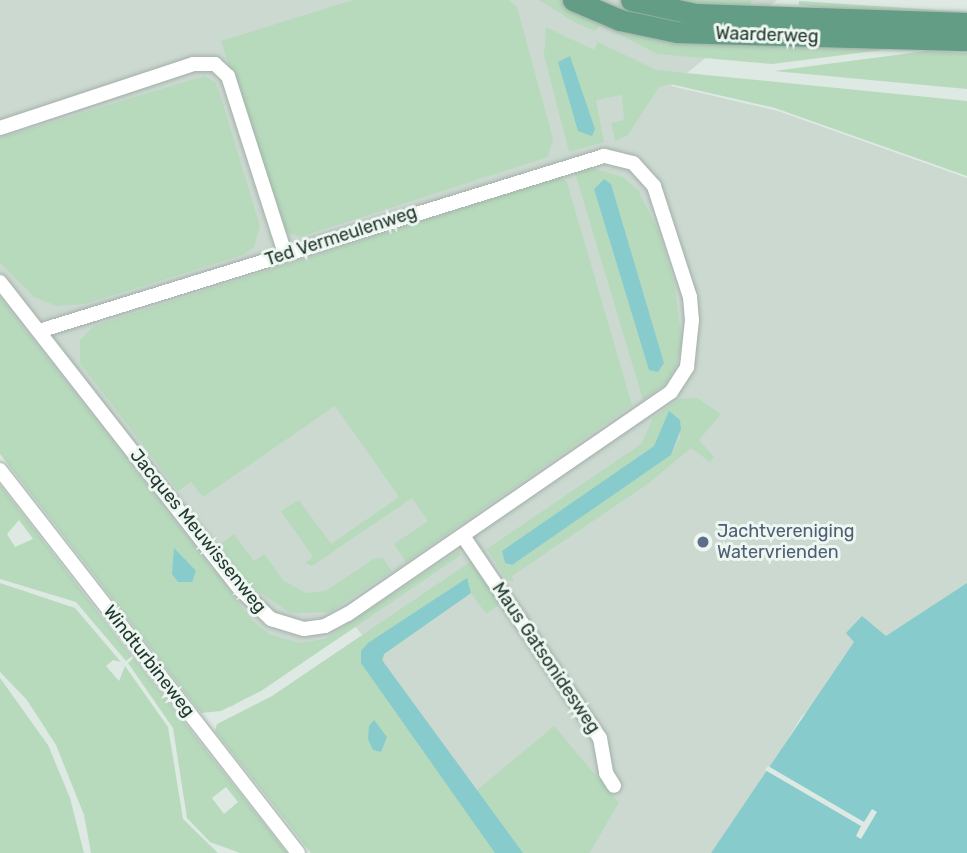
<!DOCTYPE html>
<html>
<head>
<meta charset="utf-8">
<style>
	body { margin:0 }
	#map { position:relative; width:967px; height:853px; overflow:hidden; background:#dee9e3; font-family:Rubik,sans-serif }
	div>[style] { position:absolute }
	.built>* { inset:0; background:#ccd9d1 }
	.green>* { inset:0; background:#b7dabc }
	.water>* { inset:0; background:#87cbcd }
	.pier>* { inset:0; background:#dee9e3 }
	.roads { filter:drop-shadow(0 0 2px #a1b0a9) drop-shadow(0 0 2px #a1b0a9) }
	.minor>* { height:14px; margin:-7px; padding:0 7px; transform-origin:7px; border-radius:7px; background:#fff }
	.primary>* { height:21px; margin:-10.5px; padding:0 10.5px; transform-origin:10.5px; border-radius:10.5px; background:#649d86 }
	.dots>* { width:19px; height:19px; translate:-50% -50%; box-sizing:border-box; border:4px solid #eef6f1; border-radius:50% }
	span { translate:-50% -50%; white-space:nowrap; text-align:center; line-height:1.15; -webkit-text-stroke:6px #eef6f1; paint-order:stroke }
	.street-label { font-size:18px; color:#20382e }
	.service-label { font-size:18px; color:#4e5e75 }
	.left { translate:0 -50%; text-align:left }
</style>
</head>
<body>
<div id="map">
	<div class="built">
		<div style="clip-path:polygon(0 0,777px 0,671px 86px,778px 111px,967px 178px,967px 583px,886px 637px,802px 716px,747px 806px,711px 853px,590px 853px,619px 803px,477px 791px,356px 627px,231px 707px,0 427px)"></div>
	</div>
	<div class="green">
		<div style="clip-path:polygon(353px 0,508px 0,517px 7px,553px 139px,548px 157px,300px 237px,288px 233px,279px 222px,221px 41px)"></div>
		<div style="clip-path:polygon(539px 0,562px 0,594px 16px,922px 45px,772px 64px,657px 54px,611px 30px,599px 26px,595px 31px,576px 23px)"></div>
		<div style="clip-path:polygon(649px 0,751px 0,751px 4px,717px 9px)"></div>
		<div style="clip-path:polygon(799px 1px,967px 12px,967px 17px,821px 8px,799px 5px)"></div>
		<div style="clip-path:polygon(546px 27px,594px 50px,598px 42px,656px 70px,967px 101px,967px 176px,775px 108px,670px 84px,659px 87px,628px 135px,615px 141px,611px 123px,624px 120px,622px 95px,596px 100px,604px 142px,569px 152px,544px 55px)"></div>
		<div style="clip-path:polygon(926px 51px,967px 53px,967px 89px,774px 71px)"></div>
		<div style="clip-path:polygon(204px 76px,215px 82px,219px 91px,260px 226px,254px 247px,243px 255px,85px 304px,57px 306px,34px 297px,0 263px,0 138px)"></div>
		<div style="clip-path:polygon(evenodd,592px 168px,623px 177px,638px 190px,658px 230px,674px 282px,682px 340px,676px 367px,666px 383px,643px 400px,575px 173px,592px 168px,603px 179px,611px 184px,664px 363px,658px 372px,649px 369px,594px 189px,603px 179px)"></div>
		<div style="clip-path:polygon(561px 177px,567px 182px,632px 405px,406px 562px,394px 544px,428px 521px,412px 498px,312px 566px,305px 563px,313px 557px,281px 511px,299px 500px,331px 544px,399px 497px,335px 406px,203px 497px,191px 482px,178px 491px,80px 363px,80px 340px,94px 326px)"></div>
		<div style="clip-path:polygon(0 298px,253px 621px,269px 634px,300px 643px,325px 639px,458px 551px,461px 555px,261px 691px,221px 711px,201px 713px,0 454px)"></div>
		<div style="clip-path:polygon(evenodd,697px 398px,721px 414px,699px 440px,714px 457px,710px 462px,691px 448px,649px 483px,512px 576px,514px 581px,507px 580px,487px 549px,641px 444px,653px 418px,679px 399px,697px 398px,680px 420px,680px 438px,671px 455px,512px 565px,505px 563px,502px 551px,654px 446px,680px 420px)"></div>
		<div style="clip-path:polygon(evenodd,0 485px,132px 656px,126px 661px,76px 602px,0 579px,0 485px,19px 520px,33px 539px,15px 547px,7px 534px,19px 520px)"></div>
		<div style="clip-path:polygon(234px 534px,254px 561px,264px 554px,284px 581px,306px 593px,325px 591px,374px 559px,383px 558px,392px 571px,330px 612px,290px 613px,250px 585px,219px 545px)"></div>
		<div style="clip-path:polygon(470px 562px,500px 604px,486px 614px,471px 593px,384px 654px,383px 664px,477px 790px,554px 726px,619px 803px,590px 853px,311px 853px,215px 731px,217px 724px,272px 696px)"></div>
		<div style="clip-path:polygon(0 583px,75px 608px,121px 662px,113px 660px,106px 666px,119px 681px,125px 666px,168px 727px,183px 819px,218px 853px,91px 853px,84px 815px,56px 745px,27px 700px,0 672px)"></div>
		<div style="clip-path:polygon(evenodd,134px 658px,198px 740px,287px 853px,240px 853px,210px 842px,187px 818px,173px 728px,128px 663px,134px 658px,226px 787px,238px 802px,224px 814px,212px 798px,226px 787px)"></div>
		<div style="clip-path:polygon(0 678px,48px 745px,70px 798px,84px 853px,0 853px)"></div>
	</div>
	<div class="water">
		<div style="clip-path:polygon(570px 56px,595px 129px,592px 136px,578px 131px,558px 62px)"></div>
		<div style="clip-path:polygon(604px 179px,611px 184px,664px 363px,658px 372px,649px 370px,594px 189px)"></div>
		<div style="clip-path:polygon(669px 411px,680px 420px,681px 429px,671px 455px,512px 565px,505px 563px,502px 551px,654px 446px)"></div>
		<div style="clip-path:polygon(174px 548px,196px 571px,192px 582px,178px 582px,172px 574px)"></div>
		<div style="clip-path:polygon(467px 578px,471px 593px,384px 654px,382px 660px,523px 853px,495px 853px,361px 663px,361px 651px,368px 643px)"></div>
		<div style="clip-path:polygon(967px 583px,967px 853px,711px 853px,854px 642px,846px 633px,862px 616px,886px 636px)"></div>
		<div style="clip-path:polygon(374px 720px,387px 737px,381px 752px,373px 750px,368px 739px,369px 726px)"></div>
	</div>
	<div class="pier">
		<div style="clip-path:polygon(768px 766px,864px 822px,872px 809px,877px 812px,861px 839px,856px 836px,861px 826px,765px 770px)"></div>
	</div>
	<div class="roads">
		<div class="minor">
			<div style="left:0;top:128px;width:203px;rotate:-18.3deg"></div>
			<div style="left:193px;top:64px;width:22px"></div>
			<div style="left:215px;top:64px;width:18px;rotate:43deg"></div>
			<div style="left:228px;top:76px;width:187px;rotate:72.2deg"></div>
			<div style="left:0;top:282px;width:391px;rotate:52deg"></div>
			<div style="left:241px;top:590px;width:42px;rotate:44deg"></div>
			<div style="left:271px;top:619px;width:34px;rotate:17deg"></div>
			<div style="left:304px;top:629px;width:21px;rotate:-8deg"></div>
			<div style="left:325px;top:626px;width:26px;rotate:-28deg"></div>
			<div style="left:348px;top:614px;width:392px;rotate:-34.5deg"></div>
			<div style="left:671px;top:392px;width:30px;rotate:-57deg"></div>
			<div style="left:687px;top:367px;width:47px;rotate:-83.9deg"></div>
			<div style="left:692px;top:320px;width:23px;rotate:-95deg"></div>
			<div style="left:690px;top:297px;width:117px;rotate:-108deg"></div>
			<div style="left:654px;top:186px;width:31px;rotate:-132deg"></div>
			<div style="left:633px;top:163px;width:30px;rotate:-166deg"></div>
			<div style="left:604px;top:156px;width:591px;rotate:162.79deg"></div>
			<div style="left:0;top:470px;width:485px;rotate:52.1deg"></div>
			<div style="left:463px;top:536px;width:244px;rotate:55.9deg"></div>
			<div style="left:600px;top:738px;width:36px;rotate:80deg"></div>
			<div style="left:606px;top:773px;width:15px;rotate:58deg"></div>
		</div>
		<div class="primary">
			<div style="left:573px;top:0;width:51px;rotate:23.1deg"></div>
			<div style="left:620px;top:20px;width:58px;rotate:11.9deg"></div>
			<div style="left:677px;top:32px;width:290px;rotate:1.6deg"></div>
			<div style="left:631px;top:0;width:66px;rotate:12.2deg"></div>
			<div style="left:696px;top:14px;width:271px;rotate:1.9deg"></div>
		</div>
	</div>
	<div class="dots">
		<div style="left:703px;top:542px;background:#5c6f8a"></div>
	</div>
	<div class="street-label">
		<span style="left:767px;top:35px;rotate:2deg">Waarderweg</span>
		<span style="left:341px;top:236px;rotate:-18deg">Ted Vermeulenweg</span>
		<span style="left:198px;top:531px;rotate:51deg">Jacques Meuwissenweg</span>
		<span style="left:546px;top:658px;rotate:56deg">Maus Gatsonidesweg</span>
		<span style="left:149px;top:661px;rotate:52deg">Windturbineweg</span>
	</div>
	<div class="service-label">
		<span class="left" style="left:717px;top:542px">Jachtvereniging<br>Watervrienden</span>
	</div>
</div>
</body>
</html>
